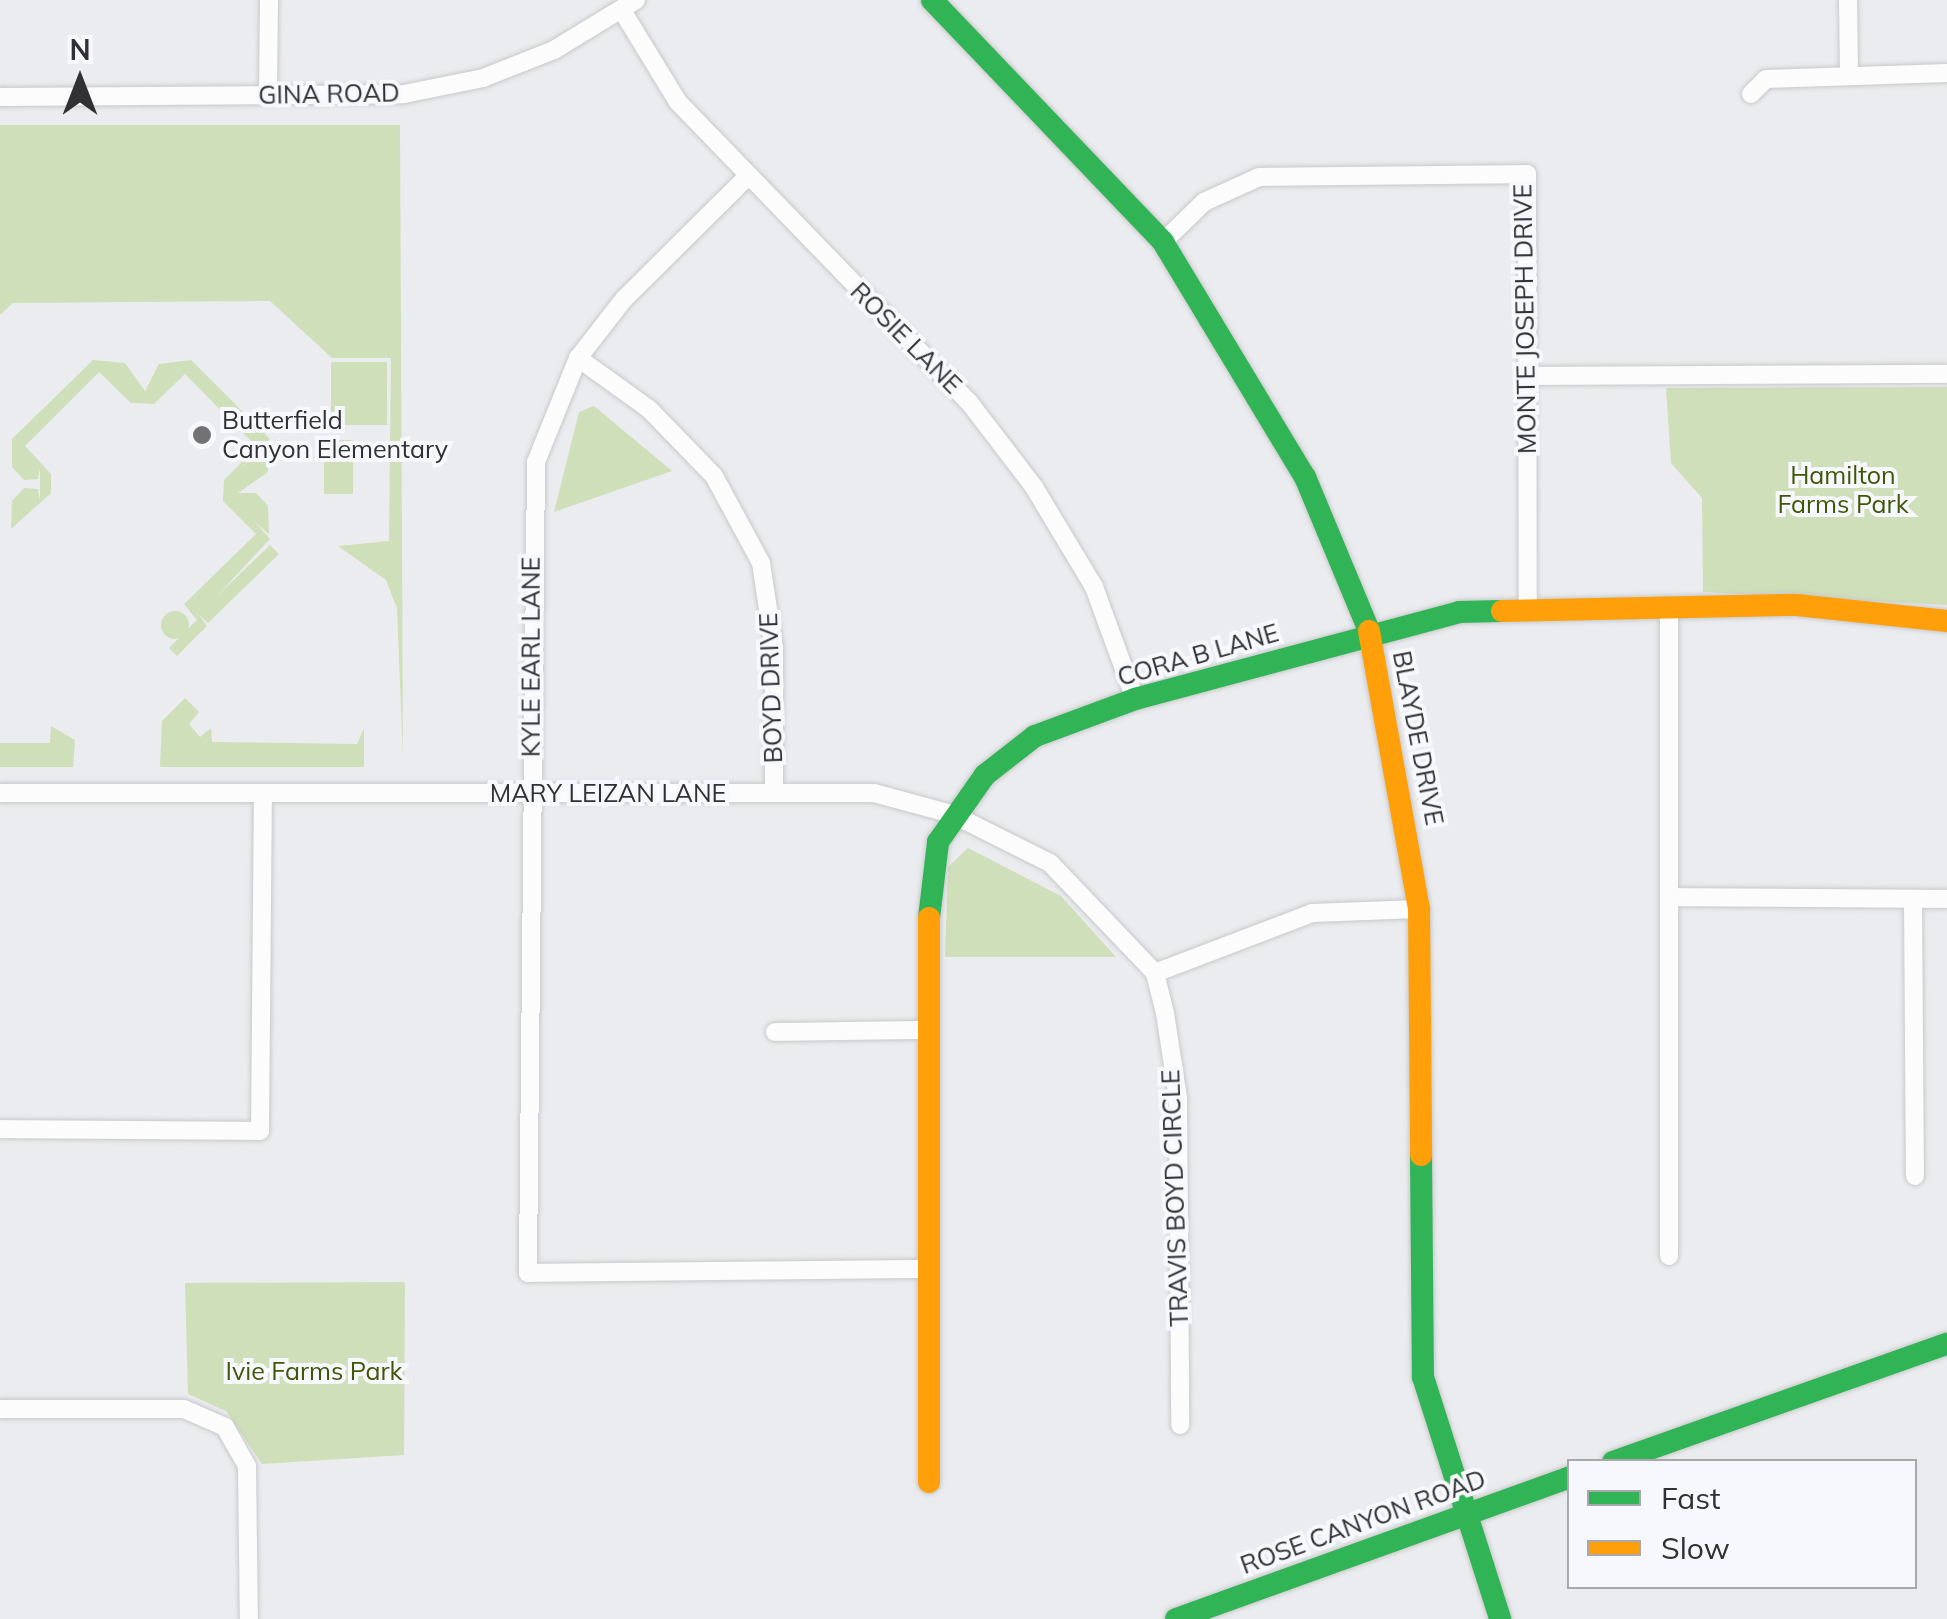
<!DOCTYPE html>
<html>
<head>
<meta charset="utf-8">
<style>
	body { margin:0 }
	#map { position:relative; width:1947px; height:1619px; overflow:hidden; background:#ebecef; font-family:Mulish,sans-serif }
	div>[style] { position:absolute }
	.green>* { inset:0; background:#cedfb9 }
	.round { border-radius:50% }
	.roads { filter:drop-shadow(0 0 2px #c8c9cb) drop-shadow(0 0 2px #c8c9cb) }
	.street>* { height:18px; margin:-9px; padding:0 9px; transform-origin:9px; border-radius:9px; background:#fcfcfd }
	.fast>* { height:22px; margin:-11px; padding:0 11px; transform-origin:11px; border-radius:11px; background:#30b455 }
	.slow>* { height:22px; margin:-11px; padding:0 11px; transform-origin:11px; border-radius:11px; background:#ff9f0a }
	.dots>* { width:28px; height:28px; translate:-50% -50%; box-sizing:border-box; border:5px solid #f7f8fd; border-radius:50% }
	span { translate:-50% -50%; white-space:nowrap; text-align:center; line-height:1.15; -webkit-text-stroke:8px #f7f8fd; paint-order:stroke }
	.street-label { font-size:25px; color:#313133 }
	.poi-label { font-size:25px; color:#313133 }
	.left { translate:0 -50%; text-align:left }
	.park-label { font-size:25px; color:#3e5705 }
	.legend { position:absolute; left:1567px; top:1459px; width:350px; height:130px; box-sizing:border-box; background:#f7f8fd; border:2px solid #a8a8ac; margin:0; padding:12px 18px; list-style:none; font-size:30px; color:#313133 }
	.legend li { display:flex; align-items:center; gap:20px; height:50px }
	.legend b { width:50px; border:2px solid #a8a8ac }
	.north { position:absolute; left:30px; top:30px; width:100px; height:100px; -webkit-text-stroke:8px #f7f8fd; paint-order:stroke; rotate:0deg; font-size:28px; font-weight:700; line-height:40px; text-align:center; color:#313133 }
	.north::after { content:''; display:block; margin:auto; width:35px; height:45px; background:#313133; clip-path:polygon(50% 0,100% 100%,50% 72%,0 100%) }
</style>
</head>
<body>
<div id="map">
	<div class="green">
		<div style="clip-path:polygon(0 125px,400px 125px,403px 756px,397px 608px,386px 580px,338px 546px,389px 541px,391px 358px,332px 358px,270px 301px,13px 303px,0 315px)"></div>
		<div style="clip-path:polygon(93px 360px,125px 363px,145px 391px,159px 364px,191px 360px,270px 439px,238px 471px,268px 444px,268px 472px,238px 493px,256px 493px,268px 506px,269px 534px,255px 522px,270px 539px,216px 597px,270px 545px,279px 554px,208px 623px,199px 615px,207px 626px,177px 656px,169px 648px,197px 620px,184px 604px,256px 534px,223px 501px,224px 480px,257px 447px,185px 374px,154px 404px,131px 403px,99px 372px,25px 446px,51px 474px,51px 493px,11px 529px,12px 501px,24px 488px,38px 489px,40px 501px,40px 468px,38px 479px,24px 480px,12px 467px,12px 439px)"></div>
		<div style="clip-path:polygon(331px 362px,387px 362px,387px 425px,331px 425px)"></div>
		<div style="clip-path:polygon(1947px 387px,1947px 605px,1703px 592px,1702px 498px,1671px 463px,1666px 388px)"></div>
		<div style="clip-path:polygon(594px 406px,672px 471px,554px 512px,579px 412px)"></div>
		<div style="clip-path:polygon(324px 440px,353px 440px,353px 494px,324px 494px)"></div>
		<div class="round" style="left:161px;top:611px;width:28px;height:28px"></div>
		<div style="clip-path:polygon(185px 698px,199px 712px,189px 724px,200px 737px,211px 728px,212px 742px,357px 744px,364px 728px,364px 767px,160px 767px,162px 721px)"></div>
		<div style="clip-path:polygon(51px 726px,75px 740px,73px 767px,0 767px,0 743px,50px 743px)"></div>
		<div style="clip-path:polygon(968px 848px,1061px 896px,1116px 957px,945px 957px,948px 867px)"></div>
		<div style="clip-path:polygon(405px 1282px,404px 1455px,262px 1464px,226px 1411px,188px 1394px,185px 1283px)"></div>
	</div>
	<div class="roads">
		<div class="street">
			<div style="left:1848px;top:0;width:73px;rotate:89.2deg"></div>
			<div style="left:623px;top:12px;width:105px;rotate:58.6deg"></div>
			<div style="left:678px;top:102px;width:418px;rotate:45.9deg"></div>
			<div style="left:969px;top:402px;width:107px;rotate:52.6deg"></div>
			<div style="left:1034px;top:487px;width:117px;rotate:59deg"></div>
			<div style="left:1094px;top:587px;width:119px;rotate:69.9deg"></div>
			<div style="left:1751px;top:94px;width:21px;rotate:-45deg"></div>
			<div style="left:1766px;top:79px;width:181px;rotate:-1.9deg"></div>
			<div style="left:268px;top:95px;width:95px;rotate:-89.4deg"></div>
			<div style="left:0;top:97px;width:404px;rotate:-0.4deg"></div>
			<div style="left:404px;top:94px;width:81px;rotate:-11.4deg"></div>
			<div style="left:483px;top:78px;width:76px;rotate:-21.5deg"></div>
			<div style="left:554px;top:50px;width:96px;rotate:-31.4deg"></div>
			<div style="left:747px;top:177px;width:173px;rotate:135.2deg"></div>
			<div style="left:624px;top:299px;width:75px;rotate:127.9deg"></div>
			<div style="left:578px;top:358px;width:112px;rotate:112deg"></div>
			<div style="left:536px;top:462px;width:811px;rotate:90.57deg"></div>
			<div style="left:528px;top:1273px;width:402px;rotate:-0.6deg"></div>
			<div style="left:1163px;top:242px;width:57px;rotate:-44.3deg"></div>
			<div style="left:1204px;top:202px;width:60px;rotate:-24.4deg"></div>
			<div style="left:1259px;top:177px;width:268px;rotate:-0.6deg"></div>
			<div style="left:1527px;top:174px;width:430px;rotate:89.9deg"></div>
			<div style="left:578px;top:358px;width:87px;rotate:35.7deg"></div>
			<div style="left:649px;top:409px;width:93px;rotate:45.9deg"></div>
			<div style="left:714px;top:476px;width:99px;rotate:61.6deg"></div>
			<div style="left:761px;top:563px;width:86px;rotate:81.3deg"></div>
			<div style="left:774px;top:648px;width:144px;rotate:90deg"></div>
			<div style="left:1528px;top:376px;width:419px;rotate:-0.3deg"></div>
			<div style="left:1669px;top:608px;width:648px;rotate:90deg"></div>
			<div style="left:0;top:793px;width:874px"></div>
			<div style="left:874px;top:793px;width:81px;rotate:15.1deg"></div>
			<div style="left:952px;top:814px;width:110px;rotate:26.6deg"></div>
			<div style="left:1050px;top:863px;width:152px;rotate:46.3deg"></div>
			<div style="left:1155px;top:973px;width:41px;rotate:76deg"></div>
			<div style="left:1165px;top:1013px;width:86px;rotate:81.3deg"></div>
			<div style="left:1178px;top:1098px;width:327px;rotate:89.6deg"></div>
			<div style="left:1669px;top:897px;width:278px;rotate:0.4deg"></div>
			<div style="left:1913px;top:901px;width:275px;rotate:89.6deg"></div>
			<div style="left:1155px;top:973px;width:168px;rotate:-20.9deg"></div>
			<div style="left:1312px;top:913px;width:107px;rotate:-2.1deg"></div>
			<div style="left:775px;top:1032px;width:151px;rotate:-0.8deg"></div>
			<div style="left:0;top:1129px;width:260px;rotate:0.4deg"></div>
			<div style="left:260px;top:1131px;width:338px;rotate:-89.5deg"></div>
			<div style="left:0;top:1409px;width:184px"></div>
			<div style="left:184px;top:1409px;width:45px;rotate:23.7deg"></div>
			<div style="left:225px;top:1427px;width:45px;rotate:60.6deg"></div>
			<div style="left:247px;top:1466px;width:153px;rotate:89.3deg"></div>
		</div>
		<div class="fast">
			<div style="left:932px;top:0;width:335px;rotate:46.3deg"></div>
			<div style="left:1163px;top:242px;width:275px;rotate:58.9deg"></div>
			<div style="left:1305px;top:477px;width:167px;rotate:67.4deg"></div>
			<div style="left:929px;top:918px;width:77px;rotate:-83.2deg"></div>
			<div style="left:938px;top:842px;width:82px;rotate:-55deg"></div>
			<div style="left:985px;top:775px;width:63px;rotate:-38deg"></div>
			<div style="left:1035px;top:736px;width:107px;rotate:-20.3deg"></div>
			<div style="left:1135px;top:699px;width:335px;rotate:-15deg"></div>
			<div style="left:1459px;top:612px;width:43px;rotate:-1.3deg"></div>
			<div style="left:1421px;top:1155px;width:222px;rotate:89.5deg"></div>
			<div style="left:1423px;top:1377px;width:254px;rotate:72.3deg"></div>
			<div style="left:1613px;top:1462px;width:354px;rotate:-19.5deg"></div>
			<div style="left:1176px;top:1619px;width:419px;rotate:-19.8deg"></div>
		</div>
		<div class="slow">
			<div style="left:1502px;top:611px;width:295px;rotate:-1.2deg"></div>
			<div style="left:1797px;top:605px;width:151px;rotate:6.1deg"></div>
			<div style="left:1369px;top:631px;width:282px;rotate:79.8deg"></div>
			<div style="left:1419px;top:909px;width:246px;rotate:89.5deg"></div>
			<div style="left:929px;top:918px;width:564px;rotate:90deg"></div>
		</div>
	</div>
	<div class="dots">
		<div style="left:202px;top:435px;background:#727275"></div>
	</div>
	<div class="street-label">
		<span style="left:329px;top:94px;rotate:-1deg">GINA ROAD</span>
		<span style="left:1525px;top:319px;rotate:-91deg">MONTE JOSEPH DRIVE</span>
		<span style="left:906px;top:338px;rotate:45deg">ROSIE LANE</span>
		<span style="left:1198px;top:655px;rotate:-16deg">CORA B LANE</span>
		<span style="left:531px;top:657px;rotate:-90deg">KYLE EARL LANE</span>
		<span style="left:771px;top:688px;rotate:-92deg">BOYD DRIVE</span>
		<span style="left:1418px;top:738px;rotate:79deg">BLAYDE DRIVE</span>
		<span style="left:608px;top:793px">MARY LEIZAN LANE</span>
		<span style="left:1175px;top:1198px;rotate:-92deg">TRAVIS BOYD CIRCLE</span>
		<span style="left:1363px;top:1522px;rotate:-20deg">ROSE CANYON ROAD</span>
	</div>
	<div class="poi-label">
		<span class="left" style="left:222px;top:435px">Butterfield<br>Canyon Elementary</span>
	</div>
	<div class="park-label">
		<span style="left:1843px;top:490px">Hamilton<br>Farms Park</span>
		<span style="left:314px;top:1371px">Ivie Farms Park</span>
	</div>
	<ul class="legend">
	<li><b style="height:12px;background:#30b455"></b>Fast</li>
	<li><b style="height:12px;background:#ff9f0a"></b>Slow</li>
	</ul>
	<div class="north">N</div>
</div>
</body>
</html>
